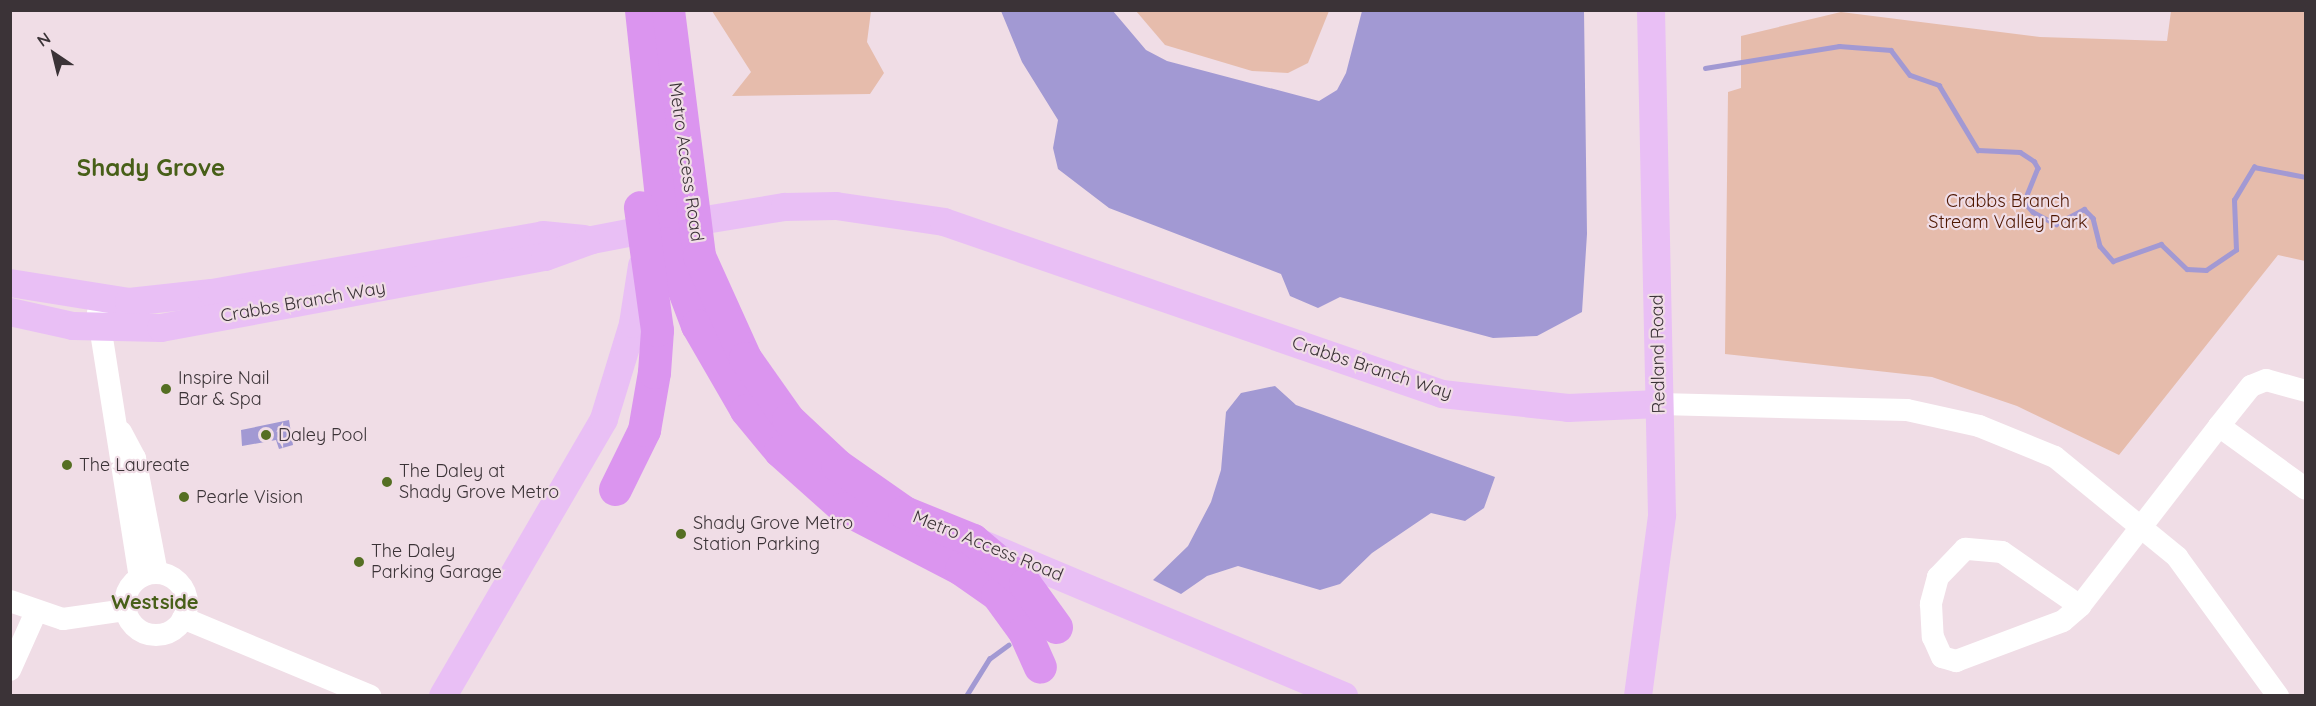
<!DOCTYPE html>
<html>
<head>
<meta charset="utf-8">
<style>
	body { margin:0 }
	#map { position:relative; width:2316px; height:706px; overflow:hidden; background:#f0dde6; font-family:Quicksand,sans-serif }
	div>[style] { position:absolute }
	.green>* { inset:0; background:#e6bcac }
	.water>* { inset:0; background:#a299d3 }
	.stream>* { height:4.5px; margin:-2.25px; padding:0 2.25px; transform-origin:2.25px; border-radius:2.25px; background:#a299d3 }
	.minor>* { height:22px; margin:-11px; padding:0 11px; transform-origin:11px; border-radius:11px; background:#fff }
	.minor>.ring { margin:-11px; padding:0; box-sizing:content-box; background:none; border:22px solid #fff; border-radius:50% }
	.major>* { height:28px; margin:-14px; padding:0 14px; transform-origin:14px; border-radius:14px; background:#e9bff5 }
	.highway>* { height:33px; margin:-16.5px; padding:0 16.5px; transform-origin:16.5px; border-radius:16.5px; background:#db95ef }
	.dots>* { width:16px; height:16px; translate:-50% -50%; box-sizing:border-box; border:3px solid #f0dde6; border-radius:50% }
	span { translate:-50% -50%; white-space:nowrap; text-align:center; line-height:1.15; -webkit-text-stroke:4.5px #f0dde6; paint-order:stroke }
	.street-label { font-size:18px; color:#3b3337 }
	.park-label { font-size:18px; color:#4e1600 }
	.poi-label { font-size:18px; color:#3b3337 }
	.left { translate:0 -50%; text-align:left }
	.neighbourhood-label { font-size:20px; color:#475f18; font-weight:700 }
	.district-label { font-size:24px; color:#475f18; font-weight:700 }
	.frame { position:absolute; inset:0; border:12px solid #3b3337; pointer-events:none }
	.north { position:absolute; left:24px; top:24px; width:60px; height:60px; -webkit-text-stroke:4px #f0dde6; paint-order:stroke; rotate:325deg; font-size:16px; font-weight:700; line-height:24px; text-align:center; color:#3b3337 }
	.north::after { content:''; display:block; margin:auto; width:21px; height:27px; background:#3b3337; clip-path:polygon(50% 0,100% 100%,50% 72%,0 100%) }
</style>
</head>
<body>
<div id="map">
	<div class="green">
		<div style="clip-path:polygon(712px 11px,871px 11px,867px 42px,884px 73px,870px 94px,732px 96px,751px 72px)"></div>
		<div style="clip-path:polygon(1136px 11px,1329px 11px,1308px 63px,1288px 73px,1252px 71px,1165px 45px)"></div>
		<div style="clip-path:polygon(2171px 11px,2305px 11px,2305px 261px,2278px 255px,2119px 455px,2017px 406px,1932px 377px,1725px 354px,1728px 92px,1741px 88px,1741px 36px,1841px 12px,2040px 37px,2167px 41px)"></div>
	</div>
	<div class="water">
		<div style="clip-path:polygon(1001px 11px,1113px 11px,1146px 50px,1167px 61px,1319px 101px,1337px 90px,1346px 73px,1362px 11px,1584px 11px,1587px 234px,1582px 312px,1537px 336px,1493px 338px,1340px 297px,1318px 308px,1290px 296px,1281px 274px,1109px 208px,1058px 169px,1053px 148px,1058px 120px,1022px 62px)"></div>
		<div style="clip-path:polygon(1275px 386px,1296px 405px,1495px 477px,1484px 508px,1465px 521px,1431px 513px,1372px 553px,1340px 584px,1320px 590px,1238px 566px,1207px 576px,1181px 594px,1153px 580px,1188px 546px,1211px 502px,1221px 470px,1226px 412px,1241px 393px)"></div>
		<div style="clip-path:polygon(289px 420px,293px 445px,279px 449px,276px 440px,242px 446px,241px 430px)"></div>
	</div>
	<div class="stream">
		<div style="left:1705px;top:68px;width:136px;rotate:-9.3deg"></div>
		<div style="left:1839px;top:46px;width:52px;rotate:4.4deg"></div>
		<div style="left:1891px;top:50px;width:31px;rotate:53deg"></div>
		<div style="left:1910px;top:75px;width:31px;rotate:19deg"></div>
		<div style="left:1939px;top:85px;width:76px;rotate:59deg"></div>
		<div style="left:1978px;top:150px;width:42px;rotate:2.7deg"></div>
		<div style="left:2020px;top:152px;width:17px;rotate:33deg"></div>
		<div style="left:2034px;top:161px;width:8px;rotate:60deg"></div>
		<div style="left:2038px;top:168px;width:37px;rotate:112deg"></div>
		<div style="left:2024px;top:202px;width:13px;rotate:48deg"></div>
		<div style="left:2033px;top:212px;width:26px;rotate:28deg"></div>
		<div style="left:2056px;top:224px;width:32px;rotate:-28deg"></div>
		<div style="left:2084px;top:209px;width:13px;rotate:45deg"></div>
		<div style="left:2093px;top:218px;width:29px;rotate:76deg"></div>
		<div style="left:2100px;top:246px;width:20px;rotate:49deg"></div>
		<div style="left:2113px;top:261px;width:51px;rotate:-19.5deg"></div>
		<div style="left:2161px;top:244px;width:36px;rotate:44deg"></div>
		<div style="left:2187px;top:269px;width:19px;rotate:3deg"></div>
		<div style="left:2206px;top:270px;width:36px;rotate:-34deg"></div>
		<div style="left:2236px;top:250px;width:50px;rotate:-92.3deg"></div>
		<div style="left:2234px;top:200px;width:39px;rotate:-59deg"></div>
		<div style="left:2254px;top:167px;width:53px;rotate:10.9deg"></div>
		<div style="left:966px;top:696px;width:44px;rotate:-58.1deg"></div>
		<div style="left:989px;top:659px;width:24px;rotate:-36deg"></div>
	</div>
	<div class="minor">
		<div style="left:98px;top:313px;width:267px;rotate:81deg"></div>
		<div style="left:2306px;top:391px;width:41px;rotate:-164.6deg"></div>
		<div style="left:2266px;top:380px;width:16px;rotate:158deg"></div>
		<div style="left:2251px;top:386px;width:51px;rotate:128.7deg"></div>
		<div style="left:2219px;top:426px;width:107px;rotate:35.9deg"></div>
		<div style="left:1659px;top:404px;width:248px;rotate:1.4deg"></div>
		<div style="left:1907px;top:410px;width:74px;rotate:12.5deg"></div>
		<div style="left:1979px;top:426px;width:82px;rotate:22.2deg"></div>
		<div style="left:2055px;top:457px;width:158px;rotate:39.3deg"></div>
		<div style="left:2177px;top:557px;width:172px;rotate:54deg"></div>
		<div style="left:121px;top:432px;width:30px;rotate:62deg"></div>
		<div style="left:135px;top:458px;width:117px;rotate:79.2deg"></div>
		<div class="ring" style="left:125px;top:573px;width:40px;height:40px"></div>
		<div style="left:10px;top:601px;width:56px;rotate:18.8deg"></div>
		<div style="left:63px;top:619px;width:64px;rotate:-8.1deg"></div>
		<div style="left:2080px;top:606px;width:95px;rotate:-145.3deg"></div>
		<div style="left:2002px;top:552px;width:37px;rotate:-175deg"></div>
		<div style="left:1965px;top:549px;width:39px;rotate:134deg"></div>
		<div style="left:1938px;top:577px;width:28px;rotate:105deg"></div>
		<div style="left:1931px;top:604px;width:33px;rotate:87deg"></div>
		<div style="left:1933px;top:637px;width:22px;rotate:66deg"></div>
		<div style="left:1942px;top:657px;width:15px;rotate:16deg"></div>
		<div style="left:1956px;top:661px;width:114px;rotate:-20.5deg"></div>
		<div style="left:2063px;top:621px;width:23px;rotate:-41deg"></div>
		<div style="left:2080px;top:606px;width:227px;rotate:-52.3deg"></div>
		<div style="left:183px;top:618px;width:203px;rotate:22.6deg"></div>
		<div style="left:10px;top:670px;width:64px;rotate:-65.9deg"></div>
	</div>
	<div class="major">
		<div style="left:10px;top:283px;width:121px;rotate:9.1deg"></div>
		<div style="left:129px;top:302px;width:83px;rotate:-6.2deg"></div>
		<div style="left:212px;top:293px;width:336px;rotate:-9.9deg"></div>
		<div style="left:543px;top:235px;width:41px;rotate:5.6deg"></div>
		<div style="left:10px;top:312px;width:65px;rotate:12.5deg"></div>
		<div style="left:73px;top:326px;width:88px;rotate:1.3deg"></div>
		<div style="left:161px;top:328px;width:391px;rotate:-10.5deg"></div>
		<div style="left:545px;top:257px;width:50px;rotate:-19.9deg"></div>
		<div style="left:592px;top:240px;width:53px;rotate:-10.9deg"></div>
		<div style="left:644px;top:230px;width:143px;rotate:-9.3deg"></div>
		<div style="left:785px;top:207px;width:51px;rotate:-1.1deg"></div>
		<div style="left:836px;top:206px;width:109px;rotate:8.4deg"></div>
		<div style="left:944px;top:222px;width:527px;rotate:19.05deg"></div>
		<div style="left:1442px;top:394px;width:127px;rotate:6.3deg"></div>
		<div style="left:1568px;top:408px;width:91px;rotate:-2.5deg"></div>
		<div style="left:980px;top:543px;width:395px;rotate:22.8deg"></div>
		<div style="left:443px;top:696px;width:320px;rotate:-59.8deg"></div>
		<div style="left:604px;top:419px;width:99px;rotate:-73deg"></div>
		<div style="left:633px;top:324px;width:59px;rotate:-81.2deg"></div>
		<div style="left:1638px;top:696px;width:183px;rotate:-82.4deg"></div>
		<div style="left:1662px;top:515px;width:505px;rotate:-91.25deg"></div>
	</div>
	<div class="highway">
		<div style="left:641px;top:10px;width:234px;rotate:83.9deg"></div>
		<div style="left:666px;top:243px;width:88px;rotate:69.3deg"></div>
		<div style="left:697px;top:325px;width:98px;rotate:60deg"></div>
		<div style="left:746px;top:410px;width:53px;rotate:50.3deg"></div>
		<div style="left:780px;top:451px;width:86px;rotate:41.7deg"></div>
		<div style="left:844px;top:508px;width:132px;rotate:27.5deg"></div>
		<div style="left:961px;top:569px;width:44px;rotate:34.8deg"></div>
		<div style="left:997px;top:594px;width:46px;rotate:53.9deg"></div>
		<div style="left:1024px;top:631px;width:39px;rotate:66deg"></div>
		<div style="left:668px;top:10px;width:248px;rotate:82.8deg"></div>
		<div style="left:699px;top:256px;width:112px;rotate:65.7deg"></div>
		<div style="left:745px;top:358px;width:75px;rotate:54.8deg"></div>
		<div style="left:788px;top:419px;width:67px;rotate:43.2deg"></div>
		<div style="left:837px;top:465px;width:82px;rotate:35deg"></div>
		<div style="left:904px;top:512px;width:74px;rotate:22.1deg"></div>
		<div style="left:973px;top:540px;width:68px;rotate:40.2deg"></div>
		<div style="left:1025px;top:584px;width:53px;rotate:54.2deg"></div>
		<div style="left:615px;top:489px;width:66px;rotate:-63.8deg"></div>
		<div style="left:644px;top:430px;width:59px;rotate:-80.2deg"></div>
		<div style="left:654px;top:372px;width:42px;rotate:-85.9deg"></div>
		<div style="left:657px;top:330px;width:124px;rotate:-97.9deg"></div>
	</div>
	<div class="dots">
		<div style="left:166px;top:389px;background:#556f23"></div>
		<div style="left:266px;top:435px;background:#556f23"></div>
		<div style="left:67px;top:465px;background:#556f23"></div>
		<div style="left:387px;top:482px;background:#556f23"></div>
		<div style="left:184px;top:497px;background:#556f23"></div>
		<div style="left:681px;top:534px;background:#556f23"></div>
		<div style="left:359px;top:562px;background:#556f23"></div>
	</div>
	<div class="street-label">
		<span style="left:686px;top:162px;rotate:82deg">Metro Access Road</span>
		<span style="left:303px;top:302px;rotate:-10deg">Crabbs Branch Way</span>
		<span style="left:1658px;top:354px;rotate:-91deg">Redland Road</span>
		<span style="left:1372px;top:368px;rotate:18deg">Crabbs Branch Way</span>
		<span style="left:988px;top:546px;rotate:22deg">Metro Access Road</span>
	</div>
	<div class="park-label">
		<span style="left:2008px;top:212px">Crabbs Branch<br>Stream Valley Park</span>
	</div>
	<div class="poi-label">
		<span class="left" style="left:178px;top:389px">Inspire Nail<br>Bar &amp; Spa</span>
		<span class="left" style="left:278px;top:435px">Daley Pool</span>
		<span class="left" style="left:79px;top:465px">The Laureate</span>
		<span class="left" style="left:399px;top:482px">The Daley at<br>Shady Grove Metro</span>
		<span class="left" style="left:196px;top:497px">Pearle Vision</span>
		<span class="left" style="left:693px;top:534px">Shady Grove Metro<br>Station Parking</span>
		<span class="left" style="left:371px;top:562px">The Daley<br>Parking Garage</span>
	</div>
	<div class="neighbourhood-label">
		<span style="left:155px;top:601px">Westside</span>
	</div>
	<div class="district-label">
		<span style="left:151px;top:168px">Shady Grove</span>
	</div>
	<div class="frame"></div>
	<div class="north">N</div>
</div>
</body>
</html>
